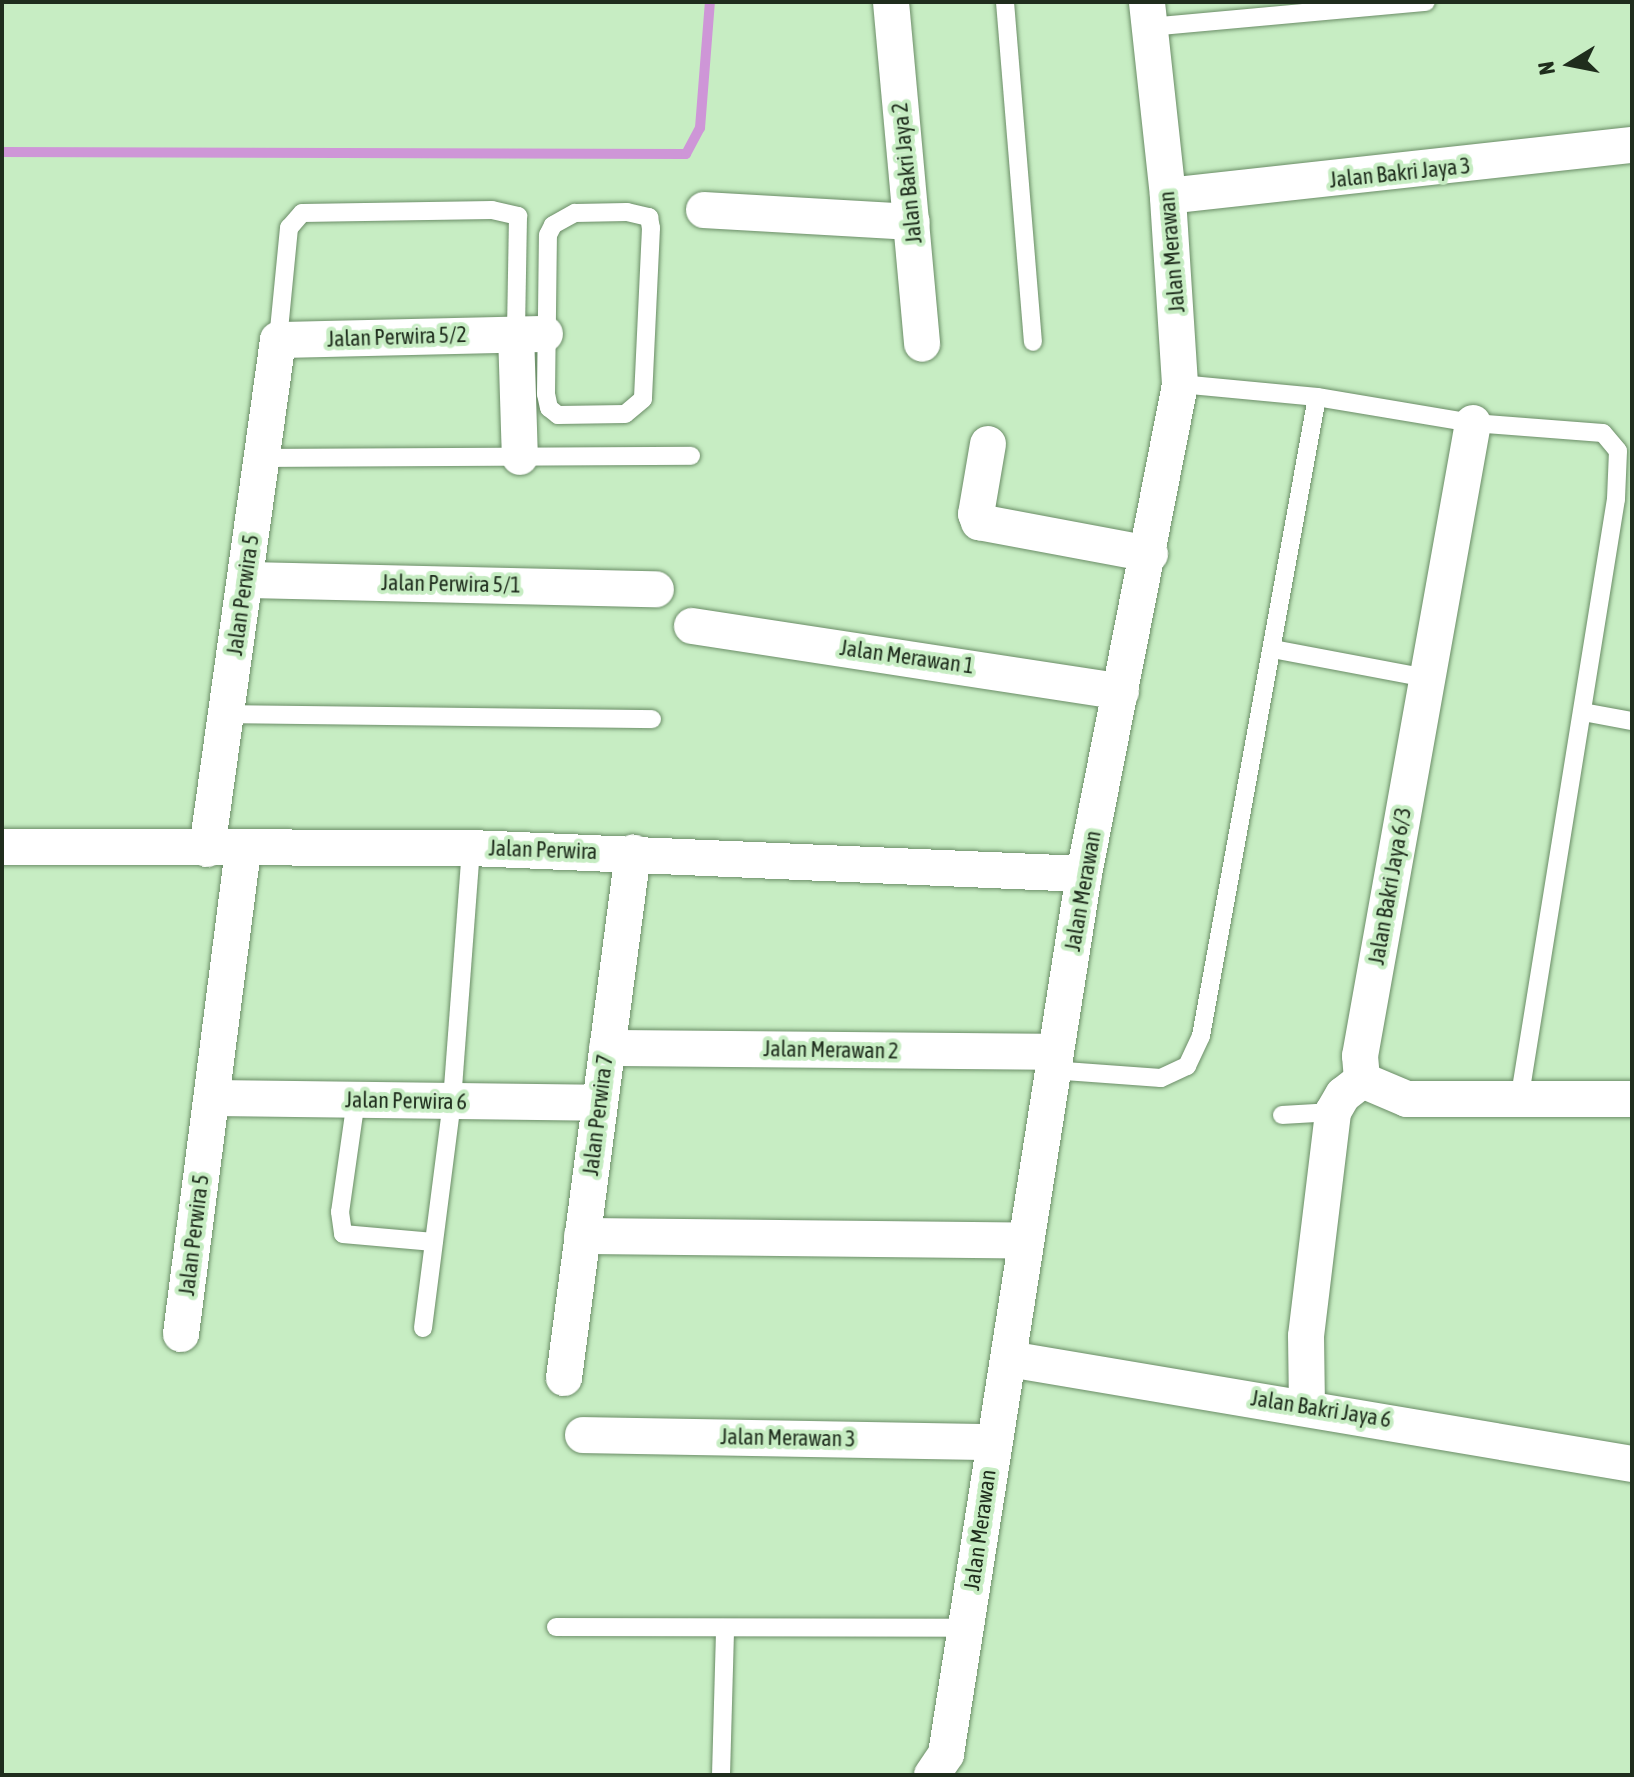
<!DOCTYPE html>
<html>
<head>
<meta charset="utf-8">
<style>
	body { margin:0 }
	#map { position:relative; width:1634px; height:1777px; overflow:hidden; background:#c7edc3; font-family:"Asap Condensed",sans-serif }
	div>[style] { position:absolute }
	.stream>* { height:10px; margin:-5px; padding:0 5px; transform-origin:5px; border-radius:5px; background:#ce96d7 }
	.roads { filter:drop-shadow(0 0 2px #6b8d67) drop-shadow(0 0 2px #6b8d67) }
	.service>* { height:18px; margin:-9px; padding:0 9px; transform-origin:9px; border-radius:9px; background:#fff }
	.minor>* { height:36px; margin:-18px; padding:0 18px; transform-origin:18px; border-radius:18px; background:#fff }
	span { translate:-50% -50%; white-space:nowrap; text-align:center; line-height:1.15; -webkit-text-stroke:8px #c7edc3; paint-order:stroke }
	.street-label { font-size:22px; color:#1f2d1d }
	.frame { position:absolute; inset:0; border:4px solid #1f2d1d; pointer-events:none }
	.north { position:absolute; left:1530px; top:24px; width:80px; height:80px; -webkit-text-stroke:6px #c7edc3; paint-order:stroke; rotate:260deg; font-size:22px; font-weight:700; line-height:32px; text-align:center; color:#1f2d1d }
	.north::after { content:''; display:block; margin:auto; width:28px; height:36px; background:#1f2d1d; clip-path:polygon(50% 0,100% 100%,50% 72%,0 100%) }
</style>
</head>
<body>
<div id="map">
	<div class="stream">
		<div style="left:2px;top:152px;width:684px;rotate:0.17deg"></div>
		<div style="left:686px;top:154px;width:30px;rotate:-62deg"></div>
		<div style="left:700px;top:128px;width:126px;rotate:-85.5deg"></div>
	</div>
	<div class="roads">
		<div class="service">
			<div style="left:1005px;top:2px;width:341px;rotate:85.3deg"></div>
			<div style="left:1150px;top:27px;width:277px;rotate:-5.2deg"></div>
			<div style="left:627px;top:212px;width:23px;rotate:13deg"></div>
			<div style="left:649px;top:217px;width:11px;rotate:80deg"></div>
			<div style="left:651px;top:228px;width:171px;rotate:92.7deg"></div>
			<div style="left:643px;top:399px;width:23px;rotate:140deg"></div>
			<div style="left:625px;top:414px;width:67px;rotate:179.1deg"></div>
			<div style="left:558px;top:415px;width:11px;rotate:-142deg"></div>
			<div style="left:549px;top:408px;width:14px;rotate:-102deg"></div>
			<div style="left:546px;top:394px;width:159px;rotate:-89.3deg"></div>
			<div style="left:548px;top:235px;width:11px;rotate:-63deg"></div>
			<div style="left:553px;top:225px;width:25px;rotate:-29deg"></div>
			<div style="left:575px;top:213px;width:52px;rotate:-1.1deg"></div>
			<div style="left:278px;top:340px;width:113px;rotate:-84.4deg"></div>
			<div style="left:289px;top:228px;width:20px;rotate:-49deg"></div>
			<div style="left:302px;top:213px;width:190px;rotate:-0.9deg"></div>
			<div style="left:492px;top:210px;width:27px;rotate:13deg"></div>
			<div style="left:518px;top:216px;width:117px;rotate:91deg"></div>
			<div style="left:1180px;top:384px;width:138px;rotate:5.4deg"></div>
			<div style="left:1317px;top:397px;width:158px;rotate:9.5deg"></div>
			<div style="left:1473px;top:423px;width:130px;rotate:4.4deg"></div>
			<div style="left:1603px;top:433px;width:23px;rotate:50deg"></div>
			<div style="left:1618px;top:451px;width:48px;rotate:92.4deg"></div>
			<div style="left:1616px;top:499px;width:610px;rotate:99.15deg"></div>
			<div style="left:262px;top:458px;width:429px;rotate:-0.3deg"></div>
			<div style="left:1273px;top:649px;width:156px;rotate:10.7deg"></div>
			<div style="left:1583px;top:712px;width:50px;rotate:10.4deg"></div>
			<div style="left:227px;top:714px;width:425px;rotate:0.7deg"></div>
			<div style="left:1051px;top:1070px;width:110px;rotate:4.2deg"></div>
			<div style="left:1161px;top:1078px;width:29px;rotate:-25deg"></div>
			<div style="left:1187px;top:1066px;width:33px;rotate:-65deg"></div>
			<div style="left:1201px;top:1036px;width:649px;rotate:-79.71deg"></div>
			<div style="left:356px;top:1100px;width:113px;rotate:98.1deg"></div>
			<div style="left:340px;top:1212px;width:22px;rotate:82deg"></div>
			<div style="left:343px;top:1234px;width:91px;rotate:5deg"></div>
			<div style="left:1282px;top:1115px;width:51px;rotate:-3.4deg"></div>
			<div style="left:423px;top:1328px;width:229px;rotate:-82.7deg"></div>
			<div style="left:452px;top:1101px;width:254px;rotate:-85.7deg"></div>
			<div style="left:556px;top:1627px;width:410px;rotate:0.1deg"></div>
			<div style="left:721px;top:1775px;width:147px;rotate:-88.4deg"></div>
		</div>
		<div class="minor">
			<div style="left:891px;top:2px;width:343px;rotate:84.8deg"></div>
			<div style="left:1168px;top:196px;width:467px;rotate:-6.3deg"></div>
			<div style="left:704px;top:210px;width:208px;rotate:3.3deg"></div>
			<div style="left:516px;top:333px;width:124px;rotate:88.2deg"></div>
			<div style="left:1473px;top:423px;width:643px;rotate:100.12deg"></div>
			<div style="left:1360px;top:1056px;width:24px;rotate:85deg"></div>
			<div style="left:1362px;top:1080px;width:49px;rotate:22.9deg"></div>
			<div style="left:1407px;top:1099px;width:225px"></div>
			<div style="left:988px;top:444px;width:71px;rotate:99.7deg"></div>
			<div style="left:976px;top:514px;width:9px;rotate:69deg"></div>
			<div style="left:979px;top:522px;width:174px;rotate:10.6deg"></div>
			<div style="left:245px;top:580px;width:411px;rotate:1.3deg"></div>
			<div style="left:692px;top:626px;width:434px;rotate:8.7deg"></div>
			<div style="left:2px;top:847px;width:469px;rotate:0.1deg"></div>
			<div style="left:471px;top:848px;width:614px;rotate:2.43deg"></div>
			<div style="left:207px;top:849px;width:514px;rotate:-82.06deg"></div>
			<div style="left:278px;top:340px;width:267px;rotate:-1.3deg"></div>
			<div style="left:607px;top:1048px;width:448px;rotate:0.5deg"></div>
			<div style="left:212px;top:1098px;width:388px;rotate:0.7deg"></div>
			<div style="left:582px;top:1236px;width:444px;rotate:0.6deg"></div>
			<div style="left:181px;top:1334px;width:489px;rotate:-82.7deg"></div>
			<div style="left:1009px;top:1359px;width:632px;rotate:9.57deg"></div>
			<div style="left:564px;top:1378px;width:530px;rotate:-82.51deg"></div>
			<div style="left:1307px;top:1407px;width:71px;rotate:-90.8deg"></div>
			<div style="left:1306px;top:1336px;width:226px;rotate:-83.1deg"></div>
			<div style="left:1333px;top:1112px;width:20px;rotate:-60deg"></div>
			<div style="left:1343px;top:1095px;width:24px;rotate:-38deg"></div>
			<div style="left:583px;top:1435px;width:410px;rotate:1deg"></div>
			<div style="left:932px;top:1775px;width:25px;rotate:-56deg"></div>
			<div style="left:946px;top:1754px;width:891px;rotate:-81.09deg"></div>
			<div style="left:1084px;top:874px;width:499px;rotate:-78.9deg"></div>
			<div style="left:1180px;top:384px;width:188px;rotate:-93.7deg"></div>
			<div style="left:1168px;top:196px;width:195px;rotate:-96.2deg"></div>
		</div>
	</div>
	<div class="street-label">
		<span style="left:907px;top:173px;rotate:-96deg">Jalan Bakri Jaya 2</span>
		<span style="left:1400px;top:173px;rotate:-6deg">Jalan Bakri Jaya 3</span>
		<span style="left:1172px;top:252px;rotate:-95deg">Jalan Merawan</span>
		<span style="left:397px;top:337px;rotate:-2deg">Jalan Perwira 5/2</span>
		<span style="left:451px;top:584px;rotate:1deg">Jalan Perwira 5/1</span>
		<span style="left:243px;top:595px;rotate:-82deg">Jalan Perwira 5</span>
		<span style="left:907px;top:657px;rotate:8deg">Jalan Merawan 1</span>
		<span style="left:543px;top:850px;rotate:2deg">Jalan Perwira</span>
		<span style="left:1390px;top:886px;rotate:-80deg">Jalan Bakri Jaya 6/3</span>
		<span style="left:1083px;top:891px;rotate:-80deg">Jalan Merawan</span>
		<span style="left:831px;top:1050px;rotate:1deg">Jalan Merawan 2</span>
		<span style="left:406px;top:1101px;rotate:1deg">Jalan Perwira 6</span>
		<span style="left:598px;top:1115px;rotate:-83deg">Jalan Perwira 7</span>
		<span style="left:194px;top:1235px;rotate:-83deg">Jalan Perwira 5</span>
		<span style="left:1321px;top:1409px;rotate:9deg">Jalan Bakri Jaya 6</span>
		<span style="left:788px;top:1438px;rotate:1deg">Jalan Merawan 3</span>
		<span style="left:980px;top:1530px;rotate:-82deg">Jalan Merawan</span>
	</div>
	<div class="frame"></div>
	<div class="north">N</div>
</div>
</body>
</html>
